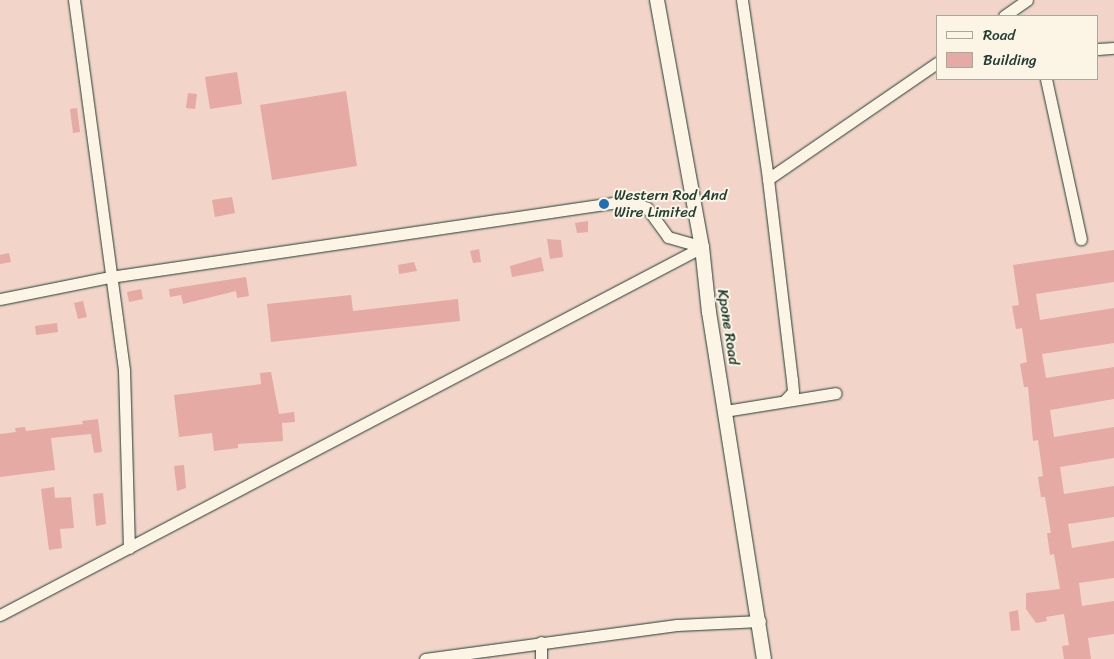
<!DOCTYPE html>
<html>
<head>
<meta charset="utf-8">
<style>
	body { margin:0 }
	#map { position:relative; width:1114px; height:659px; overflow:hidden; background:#f7e6d8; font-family:Sriracha,sans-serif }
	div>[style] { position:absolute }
	.built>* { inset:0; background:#f2d4c8 }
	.building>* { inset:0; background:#e5aaa3 }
	.roads { filter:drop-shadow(0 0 1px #1f3d34) drop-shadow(0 0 1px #1f3d34) }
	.minor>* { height:11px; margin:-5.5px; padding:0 5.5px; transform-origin:5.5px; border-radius:5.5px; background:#fcf5e5 }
	.major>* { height:14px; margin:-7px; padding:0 7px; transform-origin:7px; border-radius:7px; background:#fcf5e5 }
	.dots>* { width:14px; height:14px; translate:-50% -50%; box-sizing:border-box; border:2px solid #fcf5e5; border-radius:50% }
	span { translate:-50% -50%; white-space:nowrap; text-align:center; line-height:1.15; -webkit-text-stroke:4px #fcf5e5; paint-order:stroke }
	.poi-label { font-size:15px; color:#1f3d34 }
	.left { translate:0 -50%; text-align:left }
	.street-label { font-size:15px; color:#1f3d34 }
	.legend { position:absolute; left:936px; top:15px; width:162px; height:65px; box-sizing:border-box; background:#fcf5e5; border:1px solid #a4ab9e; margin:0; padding:6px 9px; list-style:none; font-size:15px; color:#1f3d34 }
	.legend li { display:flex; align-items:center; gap:10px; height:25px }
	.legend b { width:25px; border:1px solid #a4ab9e }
</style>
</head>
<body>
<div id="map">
	<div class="built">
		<div style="clip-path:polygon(evenodd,0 0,1114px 0,1114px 659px,0 659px,0 0,938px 16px,1098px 16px,1098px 79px,938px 79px,938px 16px)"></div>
	</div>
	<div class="building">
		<div style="clip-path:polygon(237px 72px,242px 104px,210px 109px,205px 77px)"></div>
		<div style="clip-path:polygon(346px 91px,357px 166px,272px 180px,260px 105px)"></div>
		<div style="clip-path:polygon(188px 93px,197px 94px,195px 109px,186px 108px)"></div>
		<div style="clip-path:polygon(77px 108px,80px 132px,73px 133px,70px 109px)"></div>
		<div style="clip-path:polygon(232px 197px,235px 213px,215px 217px,212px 200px)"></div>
		<div style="clip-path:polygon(588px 221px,588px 232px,577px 233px,575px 223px)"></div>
		<div style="clip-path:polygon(547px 239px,561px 240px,563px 257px,550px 259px)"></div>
		<div style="clip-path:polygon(479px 249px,481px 262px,473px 263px,470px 251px)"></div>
		<div style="clip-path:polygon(1114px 250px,1114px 282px,1036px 294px,1040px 320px,1114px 308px,1114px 343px,1042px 354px,1046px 378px,1114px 367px,1114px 399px,1050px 410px,1054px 437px,1114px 427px,1114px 458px,1060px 467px,1064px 494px,1114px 486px,1114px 517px,1068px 524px,1072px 548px,1114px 541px,1114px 578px,1079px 583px,1082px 606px,1114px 601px,1114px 634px,1088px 638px,1091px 659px,1064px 659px,1062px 646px,1069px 645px,1064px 614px,1046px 617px,1047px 621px,1036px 623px,1026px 609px,1026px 593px,1060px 589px,1054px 554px,1050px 555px,1047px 533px,1051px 533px,1045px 497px,1041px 497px,1038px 477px,1043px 476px,1038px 440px,1033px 441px,1028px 387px,1024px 387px,1020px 364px,1027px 362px,1022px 328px,1016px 329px,1012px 306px,1019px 305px,1013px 265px)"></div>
		<div style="clip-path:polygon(9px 253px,11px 262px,0 264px,0 255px)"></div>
		<div style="clip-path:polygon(541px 257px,544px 271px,512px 277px,510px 266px)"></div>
		<div style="clip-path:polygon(414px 262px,417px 271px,399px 274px,398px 265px)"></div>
		<div style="clip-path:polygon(246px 277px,249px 296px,237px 298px,236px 291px,183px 304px,181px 295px,170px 297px,169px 289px)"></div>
		<div style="clip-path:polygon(141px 289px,143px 299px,129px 302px,127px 292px)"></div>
		<div style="clip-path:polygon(351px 295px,353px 311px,458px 299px,460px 321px,271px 342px,267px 304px)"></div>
		<div style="clip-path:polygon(83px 301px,87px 317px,78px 319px,74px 303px)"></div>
		<div style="clip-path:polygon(57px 323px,58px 332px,36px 335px,35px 326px)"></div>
		<div style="clip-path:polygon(271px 372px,279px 414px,294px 412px,295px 422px,282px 423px,283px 441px,238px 444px,238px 448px,214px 451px,212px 433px,179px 437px,174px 395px,261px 384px,260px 373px)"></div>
		<div style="clip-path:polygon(98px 419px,102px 452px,94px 453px,91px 434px,51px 438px,55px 470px,0 477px,0 434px,16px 432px,15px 428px,25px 427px,26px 431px,83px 424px,82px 421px)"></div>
		<div style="clip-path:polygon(184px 465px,186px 488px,177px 491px,174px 466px)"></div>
		<div style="clip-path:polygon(54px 487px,55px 498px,71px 497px,74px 528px,60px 529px,62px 548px,49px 550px,41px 489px)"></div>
		<div style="clip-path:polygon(103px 493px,106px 524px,96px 526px,93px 494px)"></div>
		<div style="clip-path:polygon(1018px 610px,1020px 630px,1011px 631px,1009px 612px)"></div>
	</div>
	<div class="roads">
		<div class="minor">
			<div style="left:74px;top:0;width:373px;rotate:82.3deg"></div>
			<div style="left:124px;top:370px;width:178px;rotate:88.4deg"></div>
			<div style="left:742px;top:0;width:181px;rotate:81.7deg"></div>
			<div style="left:768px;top:179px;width:202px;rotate:83.2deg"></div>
			<div style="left:792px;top:380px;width:12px;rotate:85deg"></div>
			<div style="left:793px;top:392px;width:11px;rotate:135deg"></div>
			<div style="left:1004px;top:16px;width:28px;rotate:-35deg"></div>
			<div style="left:1098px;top:49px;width:16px;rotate:-4deg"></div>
			<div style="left:1046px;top:79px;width:164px;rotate:77.7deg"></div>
			<div style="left:768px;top:179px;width:206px;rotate:-34.5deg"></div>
			<div style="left:0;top:299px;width:112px;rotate:-11.3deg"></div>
			<div style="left:110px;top:277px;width:522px;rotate:-8.38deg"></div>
			<div style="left:626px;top:201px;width:22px;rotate:18deg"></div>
			<div style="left:647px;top:208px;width:36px;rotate:54deg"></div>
			<div style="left:668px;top:237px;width:35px;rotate:16deg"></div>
			<div style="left:725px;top:411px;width:112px;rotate:-9.2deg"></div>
			<div style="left:0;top:615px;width:793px;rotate:-27.66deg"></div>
			<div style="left:425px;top:659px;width:254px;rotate:-7.7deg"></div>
			<div style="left:677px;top:625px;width:83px;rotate:-2.8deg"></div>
			<div style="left:541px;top:659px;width:17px;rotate:-90deg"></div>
		</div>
		<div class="major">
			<div style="left:657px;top:0;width:251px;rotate:79.7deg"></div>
			<div style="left:702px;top:247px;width:65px;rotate:83.9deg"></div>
			<div style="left:709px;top:312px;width:351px;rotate:81deg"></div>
		</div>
	</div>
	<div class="dots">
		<div style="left:604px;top:204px;background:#1f6fb2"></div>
	</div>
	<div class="poi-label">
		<span class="left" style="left:614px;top:204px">Western Rod And<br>Wire Limited</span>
	</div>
	<div class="street-label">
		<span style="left:728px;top:327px;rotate:81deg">Kpone Road</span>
	</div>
	<ul class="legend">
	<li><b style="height:6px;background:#fcf5e5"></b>Road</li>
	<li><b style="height:14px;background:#e5aaa3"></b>Building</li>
	</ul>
</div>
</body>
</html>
